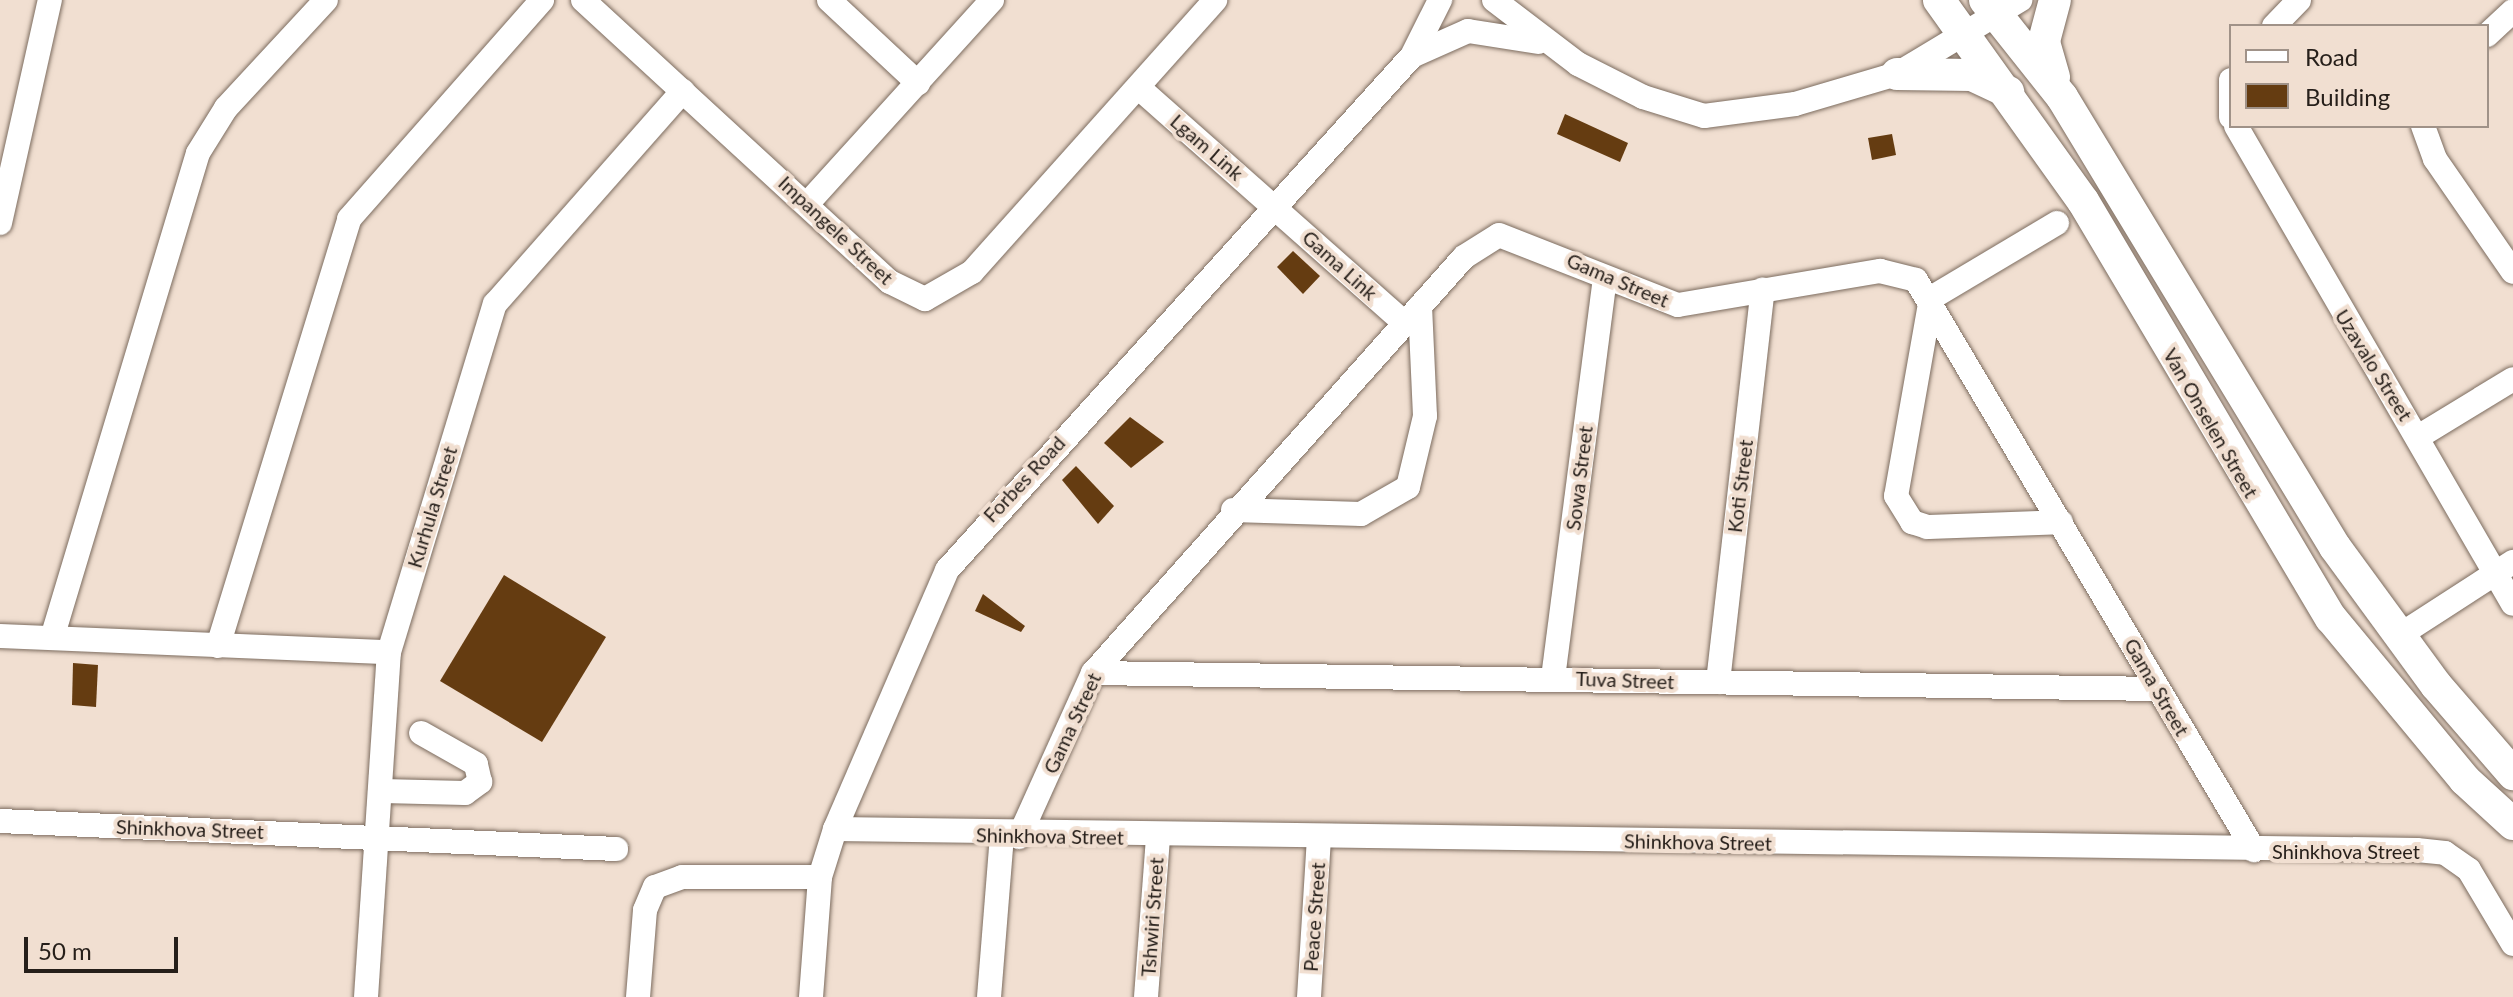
<!DOCTYPE html>
<html>
<head>
<meta charset="utf-8">
<style>
	body { margin:0 }
	#map { position:relative; width:2513px; height:997px; overflow:hidden; background:#f1dfd1; font-family:Lato,sans-serif }
	div>[style] { position:absolute }
	.building>* { inset:0; background:#653c11 }
	.roads { filter:drop-shadow(0 0 2px #7c6c5f) drop-shadow(0 0 2px #7c6c5f) }
	.minor>* { height:24px; margin:-12px; padding:0 12px; transform-origin:12px; border-radius:12px; background:#fff }
	.major>* { height:32px; margin:-16px; padding:0 16px; transform-origin:16px; border-radius:16px; background:#fff }
	span { translate:-50% -50%; white-space:nowrap; text-align:center; line-height:1.15; -webkit-text-stroke:8px #f1dfd1; paint-order:stroke }
	.street-label { font-size:20px; color:#261f1a }
	.legend { position:absolute; left:2229px; top:24px; width:260px; height:104px; box-sizing:border-box; background:#f1dfd1; border:2px solid #a09288; margin:0; padding:10px 14px; list-style:none; font-size:24px; color:#261f1a }
	.legend li { display:flex; align-items:center; gap:16px; height:40px }
	.legend b { width:40px; border:2px solid #a09288 }
	.scale { position:absolute; left:24px; top:937px; width:154px; height:36px; box-sizing:border-box; border:4px solid #261f1a; border-top:0; padding-left:10px; font-size:24px; line-height:28px; white-space:nowrap; color:#261f1a; -webkit-text-stroke:6px #f1dfd1; paint-order:stroke }
</style>
</head>
<body>
<div id="map">
	<div class="building">
		<div style="clip-path:polygon(1565px 114px,1628px 143px,1620px 162px,1557px 134px)"></div>
		<div style="clip-path:polygon(1892px 134px,1896px 155px,1872px 160px,1868px 138px)"></div>
		<div style="clip-path:polygon(1293px 251px,1320px 276px,1303px 294px,1277px 267px)"></div>
		<div style="clip-path:polygon(1130px 417px,1164px 442px,1131px 468px,1104px 443px)"></div>
		<div style="clip-path:polygon(1076px 466px,1114px 506px,1098px 524px,1062px 480px)"></div>
		<div style="clip-path:polygon(504px 575px,606px 637px,542px 742px,440px 681px)"></div>
		<div style="clip-path:polygon(983px 594px,1025px 626px,1021px 632px,975px 611px)"></div>
		<div style="clip-path:polygon(73px 663px,98px 665px,96px 707px,72px 705px)"></div>
	</div>
	<div class="roads">
		<div class="minor">
			<div style="left:583px;top:0;width:417px;rotate:42.6deg"></div>
			<div style="left:890px;top:282px;width:39px;rotate:26deg"></div>
			<div style="left:925px;top:299px;width:54px;rotate:-29.9deg"></div>
			<div style="left:972px;top:272px;width:365px;rotate:-48.2deg"></div>
			<div style="left:829px;top:0;width:122px;rotate:43deg"></div>
			<div style="left:1494px;top:0;width:106px;rotate:37.3deg"></div>
			<div style="left:1578px;top:64px;width:73px;rotate:26.9deg"></div>
			<div style="left:1643px;top:97px;width:64px;rotate:17.3deg"></div>
			<div style="left:1704px;top:116px;width:92px;rotate:-7.5deg"></div>
			<div style="left:1795px;top:104px;width:106px;rotate:-16.4deg"></div>
			<div style="left:1897px;top:74px;width:144px;rotate:-31deg"></div>
			<div style="left:2274px;top:26px;width:36px;rotate:-46deg"></div>
			<div style="left:2487px;top:35px;width:35px;rotate:-43deg"></div>
			<div style="left:1414px;top:55px;width:59px;rotate:-24deg"></div>
			<div style="left:1468px;top:31px;width:71px;rotate:8.9deg"></div>
			<div style="left:2231px;top:80px;width:37px;rotate:90deg"></div>
			<div style="left:1139px;top:88px;width:355px;rotate:41.5deg"></div>
			<div style="left:2236px;top:126px;width:552px;rotate:59.91deg"></div>
			<div style="left:2423px;top:126px;width:35px;rotate:70deg"></div>
			<div style="left:2435px;top:159px;width:137px;rotate:55.4deg"></div>
			<div style="left:808px;top:203px;width:274px;rotate:-47.8deg"></div>
			<div style="left:0;top:223px;width:229px;rotate:-77.4deg"></div>
			<div style="left:2057px;top:223px;width:147px;rotate:149.2deg"></div>
			<div style="left:1931px;top:298px;width:201px;rotate:100deg"></div>
			<div style="left:1896px;top:496px;width:31px;rotate:58deg"></div>
			<div style="left:1912px;top:522px;width:16px;rotate:18deg"></div>
			<div style="left:1927px;top:527px;width:134px;rotate:-2.1deg"></div>
			<div style="left:2418px;top:437px;width:111px;rotate:-31.4deg"></div>
			<div style="left:1233px;top:510px;width:128px;rotate:1.8deg"></div>
			<div style="left:1361px;top:514px;width:54px;rotate:-29.9deg"></div>
			<div style="left:1408px;top:487px;width:73px;rotate:-76.5deg"></div>
			<div style="left:1425px;top:416px;width:110px;rotate:-92.6deg"></div>
			<div style="left:2400px;top:635px;width:135px;rotate:-32.9deg"></div>
			<div style="left:0;top:636px;width:389px;rotate:2.4deg"></div>
			<div style="left:52px;top:638px;width:506px;rotate:-73.25deg"></div>
			<div style="left:198px;top:153px;width:53px;rotate:-58.1deg"></div>
			<div style="left:226px;top:108px;width:147px;rotate:-47.2deg"></div>
			<div style="left:218px;top:646px;width:447px;rotate:-72.9deg"></div>
			<div style="left:349px;top:219px;width:292px;rotate:-48.6deg"></div>
			<div style="left:1093px;top:673px;width:1064px;rotate:0.86deg"></div>
			<div style="left:1553px;top:678px;width:403px;rotate:-82.6deg"></div>
			<div style="left:1718px;top:682px;width:395px;rotate:-83.5deg"></div>
			<div style="left:382px;top:791px;width:83px;rotate:1.4deg"></div>
			<div style="left:465px;top:793px;width:19px;rotate:-36deg"></div>
			<div style="left:480px;top:782px;width:18px;rotate:-103deg"></div>
			<div style="left:476px;top:764px;width:63px;rotate:-150.6deg"></div>
			<div style="left:0;top:821px;width:617px;rotate:2.6deg"></div>
			<div style="left:835px;top:829px;width:1582px;rotate:0.76deg"></div>
			<div style="left:2417px;top:850px;width:28px;rotate:6deg"></div>
			<div style="left:2445px;top:853px;width:29px;rotate:35deg"></div>
			<div style="left:2469px;top:870px;width:86px;rotate:59.3deg"></div>
			<div style="left:1019px;top:837px;width:180px;rotate:-65.7deg"></div>
			<div style="left:1093px;top:673px;width:557px;rotate:-48.27deg"></div>
			<div style="left:1464px;top:257px;width:41px;rotate:-32.2deg"></div>
			<div style="left:1499px;top:235px;width:192px;rotate:21.4deg"></div>
			<div style="left:1678px;top:305px;width:205px;rotate:-9.6deg"></div>
			<div style="left:1880px;top:271px;width:37px;rotate:14deg"></div>
			<div style="left:1916px;top:280px;width:663px;rotate:59.33deg"></div>
			<div style="left:366px;top:997px;width:346px;rotate:-86.2deg"></div>
			<div style="left:389px;top:652px;width:364px;rotate:-73.1deg"></div>
			<div style="left:495px;top:304px;width:284px;rotate:-48.6deg"></div>
			<div style="left:638px;top:997px;width:87px;rotate:-85.4deg"></div>
			<div style="left:645px;top:910px;width:25px;rotate:-67deg"></div>
			<div style="left:655px;top:887px;width:29px;rotate:-20deg"></div>
			<div style="left:682px;top:877px;width:138px"></div>
			<div style="left:811px;top:997px;width:120px;rotate:-85.7deg"></div>
			<div style="left:820px;top:877px;width:50px;rotate:-72.6deg"></div>
			<div style="left:835px;top:829px;width:282px;rotate:-66.6deg"></div>
			<div style="left:947px;top:570px;width:693px;rotate:-47.87deg"></div>
			<div style="left:1412px;top:56px;width:63px;rotate:-63.4deg"></div>
			<div style="left:989px;top:997px;width:162px;rotate:-85.4deg"></div>
			<div style="left:1146px;top:997px;width:161px;rotate:-85.7deg"></div>
			<div style="left:1309px;top:997px;width:160px;rotate:-86.4deg"></div>
		</div>
		<div class="major">
			<div style="left:1939px;top:0;width:247px;rotate:54.4deg"></div>
			<div style="left:2083px;top:201px;width:485px;rotate:59.3deg"></div>
			<div style="left:2331px;top:618px;width:210px;rotate:50.4deg"></div>
			<div style="left:2465px;top:780px;width:65px;rotate:42.5deg"></div>
			<div style="left:1985px;top:0;width:124px;rotate:51.6deg"></div>
			<div style="left:2062px;top:97px;width:526px;rotate:58.76deg"></div>
			<div style="left:2335px;top:547px;width:171px;rotate:53.8deg"></div>
			<div style="left:2436px;top:685px;width:118px;rotate:49.1deg"></div>
			<div style="left:1897px;top:74px;width:75px;rotate:0.8deg"></div>
			<div style="left:1972px;top:75px;width:40px;rotate:25deg"></div>
			<div style="left:2054px;top:77px;width:37px;rotate:-106deg"></div>
			<div style="left:2044px;top:41px;width:42px;rotate:-75deg"></div>
		</div>
	</div>
	<div class="street-label">
		<span style="left:1207px;top:147px;rotate:41deg">Lgam Link</span>
		<span style="left:836px;top:230px;rotate:43deg">Impangele Street</span>
		<span style="left:1340px;top:265px;rotate:42deg">Gama Link</span>
		<span style="left:1618px;top:280px;rotate:23deg">Gama Street</span>
		<span style="left:2374px;top:365px;rotate:58deg">Uzavalo Street</span>
		<span style="left:2211px;top:423px;rotate:60deg">Van Onselen Street</span>
		<span style="left:1579px;top:478px;rotate:-83deg">Sowa Street</span>
		<span style="left:1024px;top:479px;rotate:-47deg">Forbes Road</span>
		<span style="left:1740px;top:486px;rotate:-83deg">Koti Street</span>
		<span style="left:432px;top:507px;rotate:-73deg">Kurhula Street</span>
		<span style="left:1625px;top:680px;rotate:2deg">Tuva Street</span>
		<span style="left:2157px;top:687px;rotate:60deg">Gama Street</span>
		<span style="left:1072px;top:723px;rotate:-65deg">Gama Street</span>
		<span style="left:190px;top:829px;rotate:2deg">Shinkhova Street</span>
		<span style="left:1050px;top:836px;rotate:1deg">Shinkhova Street</span>
		<span style="left:1698px;top:842px;rotate:1deg">Shinkhova Street</span>
		<span style="left:2346px;top:851px">Shinkhova Street</span>
		<span style="left:1152px;top:917px;rotate:-86deg">Tshwiri Street</span>
		<span style="left:1314px;top:917px;rotate:-86deg">Peace Street</span>
	</div>
	<ul class="legend">
	<li><b style="height:10px;background:#fff"></b>Road</li>
	<li><b style="height:22px;background:#653c11"></b>Building</li>
	</ul>
	<div class="scale">50 m</div>
</div>
</body>
</html>
